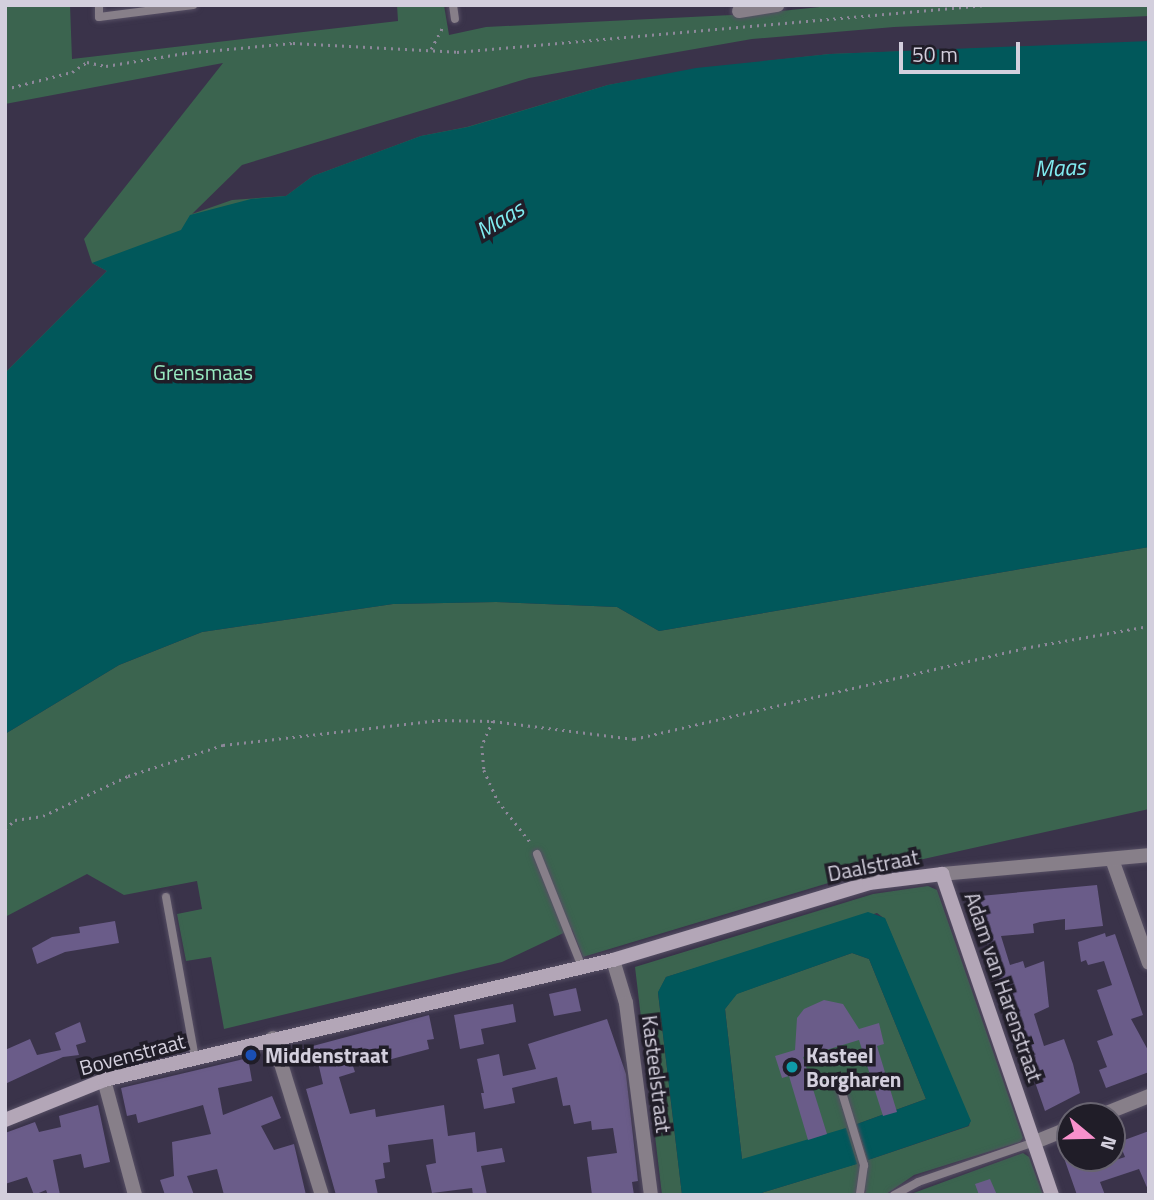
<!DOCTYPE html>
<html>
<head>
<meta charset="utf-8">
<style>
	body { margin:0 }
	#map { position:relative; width:1154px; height:1200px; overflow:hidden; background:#3a334a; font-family:"Titillium Web",sans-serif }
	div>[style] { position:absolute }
	.green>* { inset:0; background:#3b644f }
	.water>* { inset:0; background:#01585b }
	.building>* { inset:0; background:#6a5c89 }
	.path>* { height:2.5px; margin-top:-1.25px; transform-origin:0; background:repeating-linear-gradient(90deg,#8d889a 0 2px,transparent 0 7px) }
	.roads { filter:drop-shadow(0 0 2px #564f64) drop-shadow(0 0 2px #564f64) }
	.lane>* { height:8px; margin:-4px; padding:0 4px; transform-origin:4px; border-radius:4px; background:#877f89 }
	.street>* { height:14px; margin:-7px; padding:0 7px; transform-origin:7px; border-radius:7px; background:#877f89 }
	.secondary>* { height:14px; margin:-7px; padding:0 7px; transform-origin:7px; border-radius:7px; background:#b3a6b7 }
	.dots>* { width:19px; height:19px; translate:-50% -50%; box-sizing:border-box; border:4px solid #201d28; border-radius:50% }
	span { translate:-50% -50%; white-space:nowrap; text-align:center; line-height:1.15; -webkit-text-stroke:7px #201d28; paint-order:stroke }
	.park-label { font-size:21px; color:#98ebc1 }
	.street-label { font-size:21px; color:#d3cfdd }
	.poi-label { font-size:21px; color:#d3cfdd; font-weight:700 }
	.left { translate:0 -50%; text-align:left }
	.water-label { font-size:23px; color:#80ecf1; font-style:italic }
	.frame { position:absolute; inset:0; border:7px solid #d3cfdd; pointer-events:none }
	.north { position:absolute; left:1056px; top:1102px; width:70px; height:70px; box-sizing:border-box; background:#201d28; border:2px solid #686470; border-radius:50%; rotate:109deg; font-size:19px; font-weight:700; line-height:28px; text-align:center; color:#d3cfdd }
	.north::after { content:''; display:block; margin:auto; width:24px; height:32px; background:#f890cc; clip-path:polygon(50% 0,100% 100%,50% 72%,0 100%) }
	.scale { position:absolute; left:899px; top:42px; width:121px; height:32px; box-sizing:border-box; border:4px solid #d3cfdd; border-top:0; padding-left:9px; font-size:21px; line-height:24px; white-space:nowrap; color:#d3cfdd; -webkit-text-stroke:5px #201d28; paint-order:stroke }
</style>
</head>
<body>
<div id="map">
	<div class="green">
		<div style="clip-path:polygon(5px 5px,70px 5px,72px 59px,398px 21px,397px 5px,444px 5px,449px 35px,486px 27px,752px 14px,839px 5px,1149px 5px,1149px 16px,894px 27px,752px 39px,529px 78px,242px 165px,192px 214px,232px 200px,286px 196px,313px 176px,421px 136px,467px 127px,608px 85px,696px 69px,830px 54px,1149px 42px,5px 692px,5px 373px,107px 271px,92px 263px,84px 239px,223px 63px,5px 104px)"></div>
		<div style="clip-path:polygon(1149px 547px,1149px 809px,865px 872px,583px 957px,572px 929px,502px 962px,224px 1029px,211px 957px,186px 961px,177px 914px,202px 909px,197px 881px,124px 895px,87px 874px,5px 917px,5px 734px,119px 665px,202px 632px,393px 604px,496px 602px,617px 607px,659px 631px)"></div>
		<div style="clip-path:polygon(928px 886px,937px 890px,1023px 1138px,1020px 1142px,914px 1175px,885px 1195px,864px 1195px,866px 1190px,850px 1195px,755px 1195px,856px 1164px,742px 1159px,725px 1009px,736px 994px,852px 953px,869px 959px,926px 1099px,857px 1124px,868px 1160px,969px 1126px,970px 1121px,885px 919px,877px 913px,666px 977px,658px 993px,682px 1195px,662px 1195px,635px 967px,873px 894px)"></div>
		<div style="clip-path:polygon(1023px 1153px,1029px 1157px,1043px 1195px,908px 1195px)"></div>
	</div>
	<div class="water">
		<div style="clip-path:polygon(1149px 41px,1149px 547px,659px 631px,617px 607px,496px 602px,393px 604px,202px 632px,119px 665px,5px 734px,5px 373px,107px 271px,92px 263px,181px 230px,190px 215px,251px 199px,286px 196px,313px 176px,421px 136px,468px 127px,608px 85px,696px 68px,830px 54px)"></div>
		<div style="clip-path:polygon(868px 912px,885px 918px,971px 1121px,968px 1126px,868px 1160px,857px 1124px,926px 1099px,869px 959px,852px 953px,737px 994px,725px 1009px,742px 1159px,846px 1128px,857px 1164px,755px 1195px,682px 1195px,658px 992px,666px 977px)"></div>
	</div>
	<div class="building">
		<div style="clip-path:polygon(1097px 885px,1103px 926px,1065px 930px,1065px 919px,1040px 922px,1033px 924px,1034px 933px,1001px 936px,1010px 965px,1023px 961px,1025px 968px,1044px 961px,1049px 1007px,1034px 1014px,1044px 1046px,1064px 1039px,1073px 1064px,1080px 1093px,1045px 1111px,986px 941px,980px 896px)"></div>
		<div style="clip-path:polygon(115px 921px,119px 943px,65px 952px,37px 964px,32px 948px,52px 937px,80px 933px,79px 927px)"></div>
		<div style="clip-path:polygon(1105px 933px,1106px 937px,1115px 934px,1143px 1015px,1131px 1019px,1149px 1052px,1149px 1072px,1106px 1088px,1099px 1070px,1107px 1067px,1097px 1041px,1113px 1035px,1097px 990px,1112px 985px,1104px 961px,1088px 965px,1086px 960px,1081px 962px,1078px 942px)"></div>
		<div style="clip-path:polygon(576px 988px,581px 1011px,554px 1016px,549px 994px)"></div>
		<div style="clip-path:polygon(824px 1000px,843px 1004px,859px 1029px,879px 1023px,884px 1044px,877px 1046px,897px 1112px,883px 1116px,859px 1040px,803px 1057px,827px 1134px,808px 1140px,789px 1076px,782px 1078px,775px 1056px,795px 1050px,797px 1018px,804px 1009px)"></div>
		<div style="clip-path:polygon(513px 1004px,516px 1022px,481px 1029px,484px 1044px,460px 1049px,454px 1015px)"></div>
		<div style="clip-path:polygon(429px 1015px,434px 1039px,427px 1040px,429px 1049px,388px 1060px,385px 1050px,351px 1060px,355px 1072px,339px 1077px,350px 1114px,375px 1109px,376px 1117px,444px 1105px,448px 1136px,475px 1132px,477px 1152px,502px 1148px,505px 1162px,481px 1166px,487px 1195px,473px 1195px,472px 1188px,432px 1193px,426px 1165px,436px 1163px,433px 1139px,388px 1145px,390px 1162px,383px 1163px,385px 1178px,375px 1180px,378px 1195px,336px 1195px,306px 1089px,323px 1084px,317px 1058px,297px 1064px,294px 1051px)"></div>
		<div style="clip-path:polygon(607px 1019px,626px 1074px,638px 1181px,632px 1182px,634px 1195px,592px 1195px,587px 1157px,617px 1153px,613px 1128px,592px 1130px,591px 1121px,574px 1124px,570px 1105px,563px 1106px,557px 1077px,512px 1088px,515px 1103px,484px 1109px,481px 1093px,484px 1093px,477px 1059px,499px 1054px,503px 1076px,536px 1069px,528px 1044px)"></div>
		<div style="clip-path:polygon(80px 1022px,86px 1042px,76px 1045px,79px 1055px,63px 1057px,5px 1084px,5px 1050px,30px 1039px,37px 1055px,61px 1050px,55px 1033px)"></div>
		<div style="clip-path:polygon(248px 1058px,252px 1081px,218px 1088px,223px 1115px,272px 1096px,281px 1118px,261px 1126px,274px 1150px,294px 1144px,306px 1195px,224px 1195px,217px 1169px,187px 1176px,194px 1195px,165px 1195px,160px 1180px,174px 1176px,172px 1142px,211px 1134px,203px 1105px,138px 1123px,136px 1114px,127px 1116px,121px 1088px)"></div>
		<div style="clip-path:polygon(98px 1105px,110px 1162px,84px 1168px,81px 1154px,53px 1160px,60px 1195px,48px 1195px,46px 1190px,34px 1195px,27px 1177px,5px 1184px,5px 1133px,35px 1122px,39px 1132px,61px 1127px,59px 1116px)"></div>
		<div style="clip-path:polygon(1149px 1131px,1149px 1192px,1139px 1169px,1100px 1182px,1105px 1195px,1077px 1195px,1064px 1158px,1091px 1158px,1094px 1167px,1125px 1157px,1119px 1142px)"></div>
		<div style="clip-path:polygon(990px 1179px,997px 1195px,979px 1195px,975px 1184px)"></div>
	</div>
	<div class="path">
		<div style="left:431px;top:49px;width:27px;rotate:-62deg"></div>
		<div style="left:5px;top:89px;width:69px;rotate:-14.2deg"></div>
		<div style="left:72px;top:72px;width:18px;rotate:-34deg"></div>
		<div style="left:87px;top:62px;width:19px;rotate:12deg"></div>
		<div style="left:106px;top:66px;width:80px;rotate:-9.3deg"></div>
		<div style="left:185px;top:53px;width:108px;rotate:-5.3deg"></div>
		<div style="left:293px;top:43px;width:164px;rotate:3.1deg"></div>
		<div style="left:457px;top:52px;width:531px;rotate:-5.08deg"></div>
		<div style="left:493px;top:721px;width:27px;rotate:114deg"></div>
		<div style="left:482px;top:746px;width:24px;rotate:85deg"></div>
		<div style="left:484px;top:770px;width:34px;rotate:66deg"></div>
		<div style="left:498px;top:801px;width:53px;rotate:51.8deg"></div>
		<div style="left:5px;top:829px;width:13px;rotate:-42deg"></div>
		<div style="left:15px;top:820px;width:28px;rotate:-8deg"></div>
		<div style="left:43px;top:816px;width:94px;rotate:-25.2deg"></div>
		<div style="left:128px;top:776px;width:100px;rotate:-18.1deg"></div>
		<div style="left:223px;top:745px;width:216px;rotate:-6.6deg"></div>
		<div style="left:438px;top:720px;width:55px;rotate:1deg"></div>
		<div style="left:493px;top:721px;width:142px;rotate:7.3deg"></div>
		<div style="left:634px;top:739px;width:400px;rotate:-13.1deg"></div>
		<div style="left:1024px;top:648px;width:127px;rotate:-10deg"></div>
	</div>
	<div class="roads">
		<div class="lane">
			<div style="left:99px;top:5px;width:12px;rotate:90deg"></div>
			<div style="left:99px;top:17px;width:95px;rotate:-7.3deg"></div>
			<div style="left:453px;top:5px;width:14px;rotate:82deg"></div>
			<div style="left:537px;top:854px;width:122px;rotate:68.3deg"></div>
			<div style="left:166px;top:897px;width:164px;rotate:79.8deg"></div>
			<div style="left:840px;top:1086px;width:83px;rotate:73.1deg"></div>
			<div style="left:864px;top:1165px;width:30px;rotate:98deg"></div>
			<div style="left:894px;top:1195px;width:27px;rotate:-28deg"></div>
			<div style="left:918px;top:1182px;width:124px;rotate:-18.9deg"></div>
		</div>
		<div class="street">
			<div style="left:739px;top:11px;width:39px;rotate:-9deg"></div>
			<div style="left:1113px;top:862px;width:107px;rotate:70.4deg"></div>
			<div style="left:942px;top:874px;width:208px;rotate:-5.2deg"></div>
			<div style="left:613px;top:960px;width:45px;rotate:73.2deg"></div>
			<div style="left:626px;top:1003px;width:194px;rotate:82.6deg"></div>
			<div style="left:273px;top:1038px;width:164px;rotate:72.7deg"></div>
			<div style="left:104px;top:1080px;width:119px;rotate:74.9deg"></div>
			<div style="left:1099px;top:1116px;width:54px;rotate:-21.8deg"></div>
			<div style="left:1035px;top:1142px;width:38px;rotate:-22deg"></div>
		</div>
		<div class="secondary">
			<div style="left:5px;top:1120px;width:107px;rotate:-22deg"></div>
			<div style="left:104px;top:1080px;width:523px;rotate:-13.27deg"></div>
			<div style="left:613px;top:960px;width:267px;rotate:-16.7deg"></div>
			<div style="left:869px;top:883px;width:74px;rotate:-7deg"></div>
			<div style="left:942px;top:874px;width:339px;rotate:71.1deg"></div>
		</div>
	</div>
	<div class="dots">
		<div style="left:251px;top:1055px;background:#1a4fb4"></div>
		<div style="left:792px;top:1067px;background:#0f9aa8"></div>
	</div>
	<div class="park-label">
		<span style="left:203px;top:372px">Grensmaas</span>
	</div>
	<div class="street-label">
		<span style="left:873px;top:865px;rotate:-11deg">Daalstraat</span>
		<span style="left:1004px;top:987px;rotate:71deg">Adam van Harenstraat</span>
		<span style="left:132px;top:1054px;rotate:-15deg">Bovenstraat</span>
		<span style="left:657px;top:1074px;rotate:83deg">Kasteelstraat</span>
	</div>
	<div class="poi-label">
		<span class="left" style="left:265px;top:1055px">Middenstraat</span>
		<span class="left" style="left:806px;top:1067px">Kasteel<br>Borgharen</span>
	</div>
	<div class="water-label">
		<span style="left:1060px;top:168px;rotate:-3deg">Maas</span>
		<span style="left:500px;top:220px;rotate:-31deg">Maas</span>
	</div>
	<div class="frame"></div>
	<div class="north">N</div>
	<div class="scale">50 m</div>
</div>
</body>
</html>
